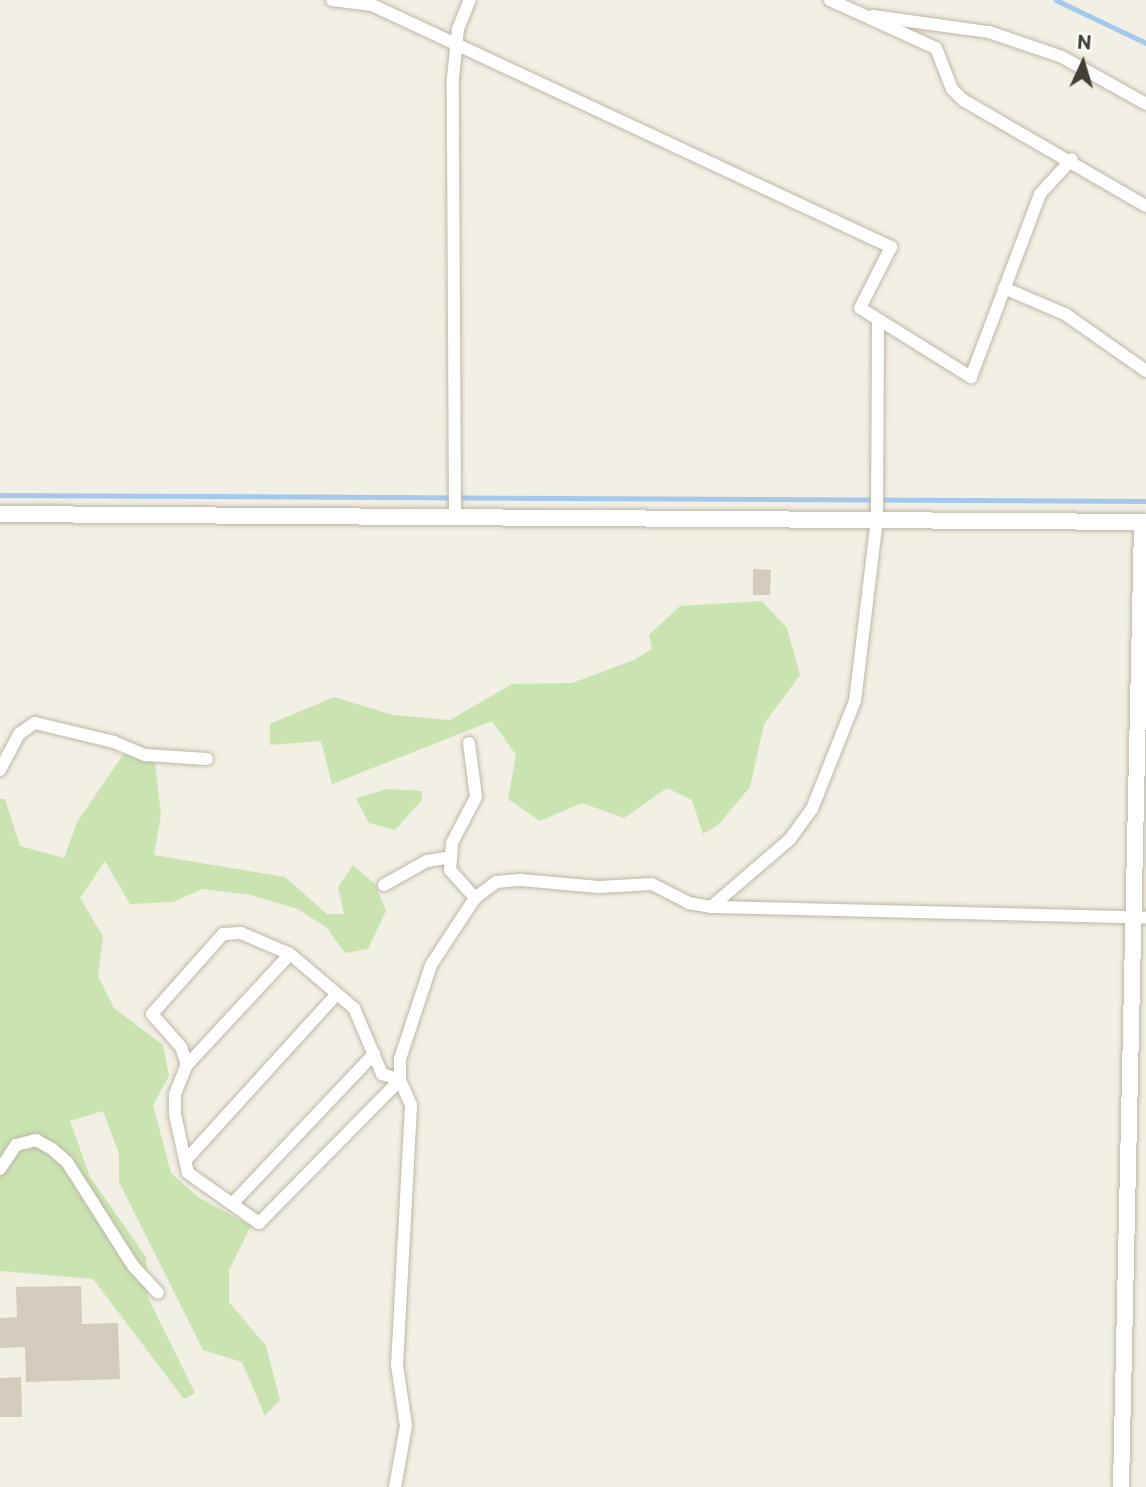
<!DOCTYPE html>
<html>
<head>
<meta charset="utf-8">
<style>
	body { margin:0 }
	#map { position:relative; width:1146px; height:1487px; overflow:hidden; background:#f2efe5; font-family:Commissioner,sans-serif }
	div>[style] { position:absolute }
	.green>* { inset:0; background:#c9e4b0 }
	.stream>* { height:4.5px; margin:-2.25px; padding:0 2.25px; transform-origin:2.25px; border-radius:2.25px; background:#a4c9ec }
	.building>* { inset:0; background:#d3cbbb }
	.roads { filter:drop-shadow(0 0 2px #bdb7a8) drop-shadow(0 0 2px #bdb7a8) }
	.minor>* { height:12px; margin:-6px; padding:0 6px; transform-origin:6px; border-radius:6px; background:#fff }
	.tertiary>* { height:16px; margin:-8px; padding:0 8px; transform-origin:8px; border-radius:8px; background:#fff }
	span { translate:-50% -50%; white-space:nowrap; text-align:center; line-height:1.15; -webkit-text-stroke:5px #fff; paint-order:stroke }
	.north { position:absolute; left:1048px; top:28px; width:70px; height:70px; -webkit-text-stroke:5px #fff; paint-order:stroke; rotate:4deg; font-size:19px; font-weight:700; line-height:28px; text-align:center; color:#443f35 }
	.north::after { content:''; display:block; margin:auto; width:24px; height:32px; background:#443f35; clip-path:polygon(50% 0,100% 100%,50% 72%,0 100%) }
</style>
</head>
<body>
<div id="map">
	<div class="green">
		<div style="clip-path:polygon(762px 601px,787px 628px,800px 675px,764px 724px,750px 787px,719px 824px,703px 834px,692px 800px,667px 788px,624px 818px,582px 803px,540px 821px,508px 799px,516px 755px,492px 721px,332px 784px,321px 741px,270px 745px,270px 724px,334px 697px,393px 715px,450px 720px,512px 684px,572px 683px,634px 660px,652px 649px,649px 635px,680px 606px)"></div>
		<div style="clip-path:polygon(125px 752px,155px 762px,161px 815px,154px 855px,285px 877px,327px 914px,344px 914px,338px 887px,353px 865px,375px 884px,386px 911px,368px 949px,345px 953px,327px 928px,298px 909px,251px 895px,202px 889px,173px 902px,130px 904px,105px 861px,80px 898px,103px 936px,98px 976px,114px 1008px,163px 1045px,169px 1076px,153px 1105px,171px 1173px,198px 1197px,251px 1226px,229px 1270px,229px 1302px,266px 1346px,280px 1400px,265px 1416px,242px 1362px,203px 1350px,119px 1182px,119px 1154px,103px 1111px,70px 1121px,90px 1177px,146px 1257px,148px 1298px,195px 1393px,184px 1399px,93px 1279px,0 1271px,0 799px,5px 799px,20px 846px,64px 858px,77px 822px)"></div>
		<div style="clip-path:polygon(387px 789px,422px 791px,422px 800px,395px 830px,369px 823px,356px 798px)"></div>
	</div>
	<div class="stream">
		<div style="left:1056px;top:0;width:100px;rotate:25.5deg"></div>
		<div style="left:0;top:495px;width:1146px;rotate:0.3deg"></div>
	</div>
	<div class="building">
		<div style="clip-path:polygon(753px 569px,771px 570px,770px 595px,753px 595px)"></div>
		<div style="clip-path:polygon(81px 1286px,82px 1324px,118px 1323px,120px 1379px,26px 1382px,25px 1347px,0 1348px,0 1318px,17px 1317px,16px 1287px)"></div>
		<div style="clip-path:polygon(21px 1377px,22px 1417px,0 1417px,0 1378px)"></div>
	</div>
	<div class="roads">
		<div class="minor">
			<div style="left:332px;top:0;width:40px;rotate:7.1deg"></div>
			<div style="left:372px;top:5px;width:573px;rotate:25deg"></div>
			<div style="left:891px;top:247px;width:68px;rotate:116.9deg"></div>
			<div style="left:860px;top:308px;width:131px;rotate:31.9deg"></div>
			<div style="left:971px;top:377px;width:196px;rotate:-69.3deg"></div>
			<div style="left:1040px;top:194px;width:47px;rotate:-47.6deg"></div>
			<div style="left:830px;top:0;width:116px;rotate:24.4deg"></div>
			<div style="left:936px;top:48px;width:44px;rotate:68.7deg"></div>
			<div style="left:952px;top:89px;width:16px;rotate:45deg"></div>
			<div style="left:963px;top:100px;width:211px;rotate:30.1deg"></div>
			<div style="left:873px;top:16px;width:117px;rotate:7.9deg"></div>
			<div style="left:989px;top:32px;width:77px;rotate:18.9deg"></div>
			<div style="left:1062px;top:57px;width:96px;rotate:29.2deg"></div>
			<div style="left:1004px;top:288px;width:66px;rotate:23.1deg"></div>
			<div style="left:1065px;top:314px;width:99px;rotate:35.1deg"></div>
			<div style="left:455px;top:516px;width:438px;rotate:-90.3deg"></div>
			<div style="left:453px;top:78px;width:49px;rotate:-84.2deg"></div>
			<div style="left:458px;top:29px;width:31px;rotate:-68deg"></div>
			<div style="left:469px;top:743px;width:54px;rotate:82.6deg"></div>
			<div style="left:476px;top:797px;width:52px;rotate:117.6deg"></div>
			<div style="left:452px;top:843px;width:27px;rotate:94deg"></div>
			<div style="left:450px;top:870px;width:38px;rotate:48deg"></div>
			<div style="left:0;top:770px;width:41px;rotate:-62.2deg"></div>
			<div style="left:19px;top:734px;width:19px;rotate:-35deg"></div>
			<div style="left:35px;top:723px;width:81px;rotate:13.5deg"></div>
			<div style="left:114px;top:742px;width:34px;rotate:23deg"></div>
			<div style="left:145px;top:755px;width:62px;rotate:3.7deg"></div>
			<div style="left:384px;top:885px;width:49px;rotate:-29.2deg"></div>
			<div style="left:427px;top:861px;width:24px;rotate:-9deg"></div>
			<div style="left:711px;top:907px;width:104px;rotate:-40.7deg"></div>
			<div style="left:790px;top:839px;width:37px;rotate:-54deg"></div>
			<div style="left:812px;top:809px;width:116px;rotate:-68.3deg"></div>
			<div style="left:855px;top:701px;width:184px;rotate:-83.1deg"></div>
			<div style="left:877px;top:518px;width:198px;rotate:-89.7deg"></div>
			<div style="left:241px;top:933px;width:53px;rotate:23.2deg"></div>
			<div style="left:290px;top:954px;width:84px;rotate:40.2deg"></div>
			<div style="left:354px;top:1008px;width:72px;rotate:67deg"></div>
			<div style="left:382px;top:1074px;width:19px;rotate:18deg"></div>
			<div style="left:400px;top:1080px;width:201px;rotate:134.6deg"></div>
			<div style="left:259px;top:1223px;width:87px;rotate:-144.8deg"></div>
			<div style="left:188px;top:1173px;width:59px;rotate:-102.6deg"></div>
			<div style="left:175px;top:1115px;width:21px;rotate:-90deg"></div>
			<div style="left:175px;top:1094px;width:31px;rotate:-68deg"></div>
			<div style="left:187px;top:1065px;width:19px;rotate:-108deg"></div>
			<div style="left:181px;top:1047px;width:44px;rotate:-131.3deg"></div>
			<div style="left:152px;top:1014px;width:107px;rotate:-48.4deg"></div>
			<div style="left:223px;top:934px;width:18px;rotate:-3deg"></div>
			<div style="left:187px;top:1065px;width:151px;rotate:-47.1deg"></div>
			<div style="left:185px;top:1161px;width:224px;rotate:-47.7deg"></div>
			<div style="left:0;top:1169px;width:29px;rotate:-56deg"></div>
			<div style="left:16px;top:1145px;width:21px;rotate:-14deg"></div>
			<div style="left:36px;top:1140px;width:18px;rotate:29deg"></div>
			<div style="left:52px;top:1149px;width:20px;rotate:41deg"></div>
			<div style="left:67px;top:1162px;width:125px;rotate:57.5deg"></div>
			<div style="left:134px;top:1267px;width:35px;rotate:47deg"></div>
			<div style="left:232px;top:1204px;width:207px;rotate:-46.6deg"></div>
			<div style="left:395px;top:1487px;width:62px;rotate:-79.8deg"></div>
			<div style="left:406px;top:1426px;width:62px;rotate:-98.4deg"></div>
			<div style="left:397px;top:1365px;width:260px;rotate:-86.9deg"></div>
			<div style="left:411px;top:1105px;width:27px;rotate:-114deg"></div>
			<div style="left:400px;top:1080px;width:21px;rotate:-90deg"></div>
			<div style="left:400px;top:1059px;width:99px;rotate:-71.7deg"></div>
			<div style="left:431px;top:965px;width:80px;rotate:-56.7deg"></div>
			<div style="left:475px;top:898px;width:26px;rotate:-37deg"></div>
			<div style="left:496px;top:882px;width:25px;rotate:-5deg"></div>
			<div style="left:521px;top:880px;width:78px;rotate:5.1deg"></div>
			<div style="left:599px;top:887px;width:53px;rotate:-3.2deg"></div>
			<div style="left:652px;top:884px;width:42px;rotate:27.2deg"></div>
			<div style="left:689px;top:903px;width:22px;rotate:10deg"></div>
			<div style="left:711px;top:907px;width:435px;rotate:1.4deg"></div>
		</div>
		<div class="tertiary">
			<div style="left:0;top:514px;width:1146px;rotate:0.4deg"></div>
			<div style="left:1121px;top:1487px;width:965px;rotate:-88.75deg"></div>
		</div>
	</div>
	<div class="north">N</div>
</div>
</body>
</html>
